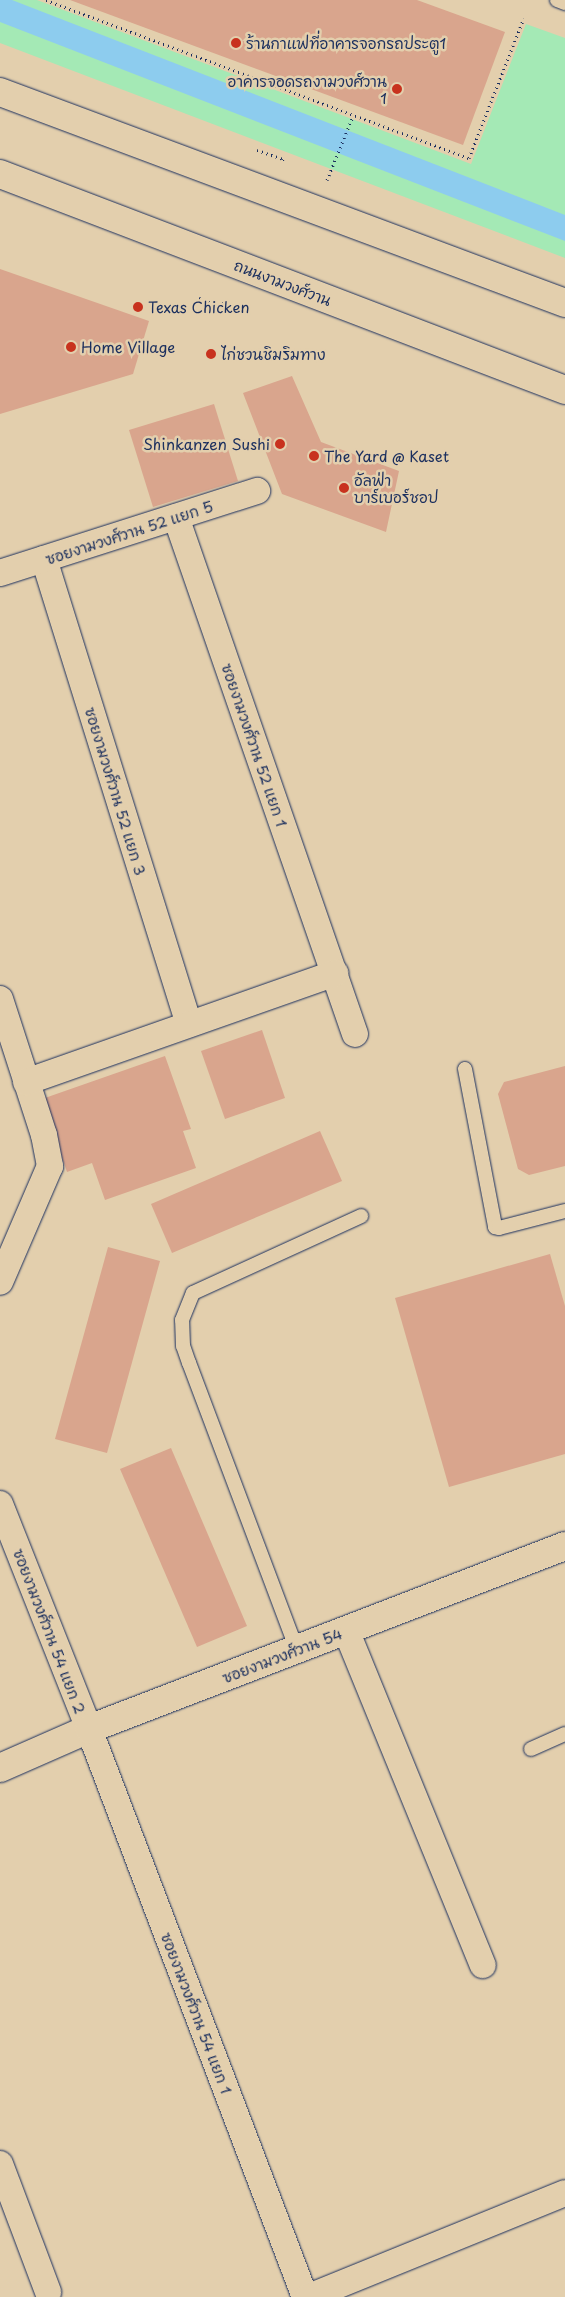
<!DOCTYPE html>
<html>
<head>
<meta charset="utf-8">
<style>
	body { margin:0 }
	#map { position:relative; width:565px; height:2297px; overflow:hidden; background:#e3cfad; font-family:"Playpen Sans","Playpen Sans Thai",sans-serif }
	div>[style] { position:absolute }
	.green>* { inset:0; background:#a4e9b5 }
	.water>* { inset:0; background:#8dccee }
	.building>* { inset:0; background:#d9a58d }
	.path>* { height:3px; margin-top:-1.5px; transform-origin:0; background:repeating-linear-gradient(90deg,#1b2f5e 0 1px,transparent 0 5px) }
	.roads { filter:drop-shadow(0 0 1px #1b2f5e) drop-shadow(0 0 1px #1b2f5e) }
	.service>* { height:14px; margin:-7px; padding:0 7px; transform-origin:7px; border-radius:7px; background:#e3cfad }
	.minor>* { height:26px; margin:-13px; padding:0 13px; transform-origin:13px; border-radius:13px; background:#e3cfad }
	.tertiary>* { height:28px; margin:-14px; padding:0 14px; transform-origin:14px; border-radius:14px; background:#e3cfad }
	.primary>* { height:28px; margin:-14px; padding:0 14px; transform-origin:14px; border-radius:14px; background:#e3cfad }
	.dots>* { width:14px; height:14px; translate:-50% -50%; box-sizing:border-box; border:2px solid #e3cfad; border-radius:50% }
	span { translate:-50% -50%; white-space:nowrap; text-align:center; line-height:1.15; -webkit-text-stroke:5px #e3cfad; paint-order:stroke }
	.poi-label { font-size:15px; color:#1b2f5e }
	.left { translate:0 -50%; text-align:left }
	.right { translate:-100% -50%; text-align:right }
	.street-label { font-size:15px; color:#1b2f5e }
</style>
</head>
<body>
<div id="map">
	<div class="green">
		<div style="clip-path:polygon(0 0,37px 0,471px 164px,526px 24px,565px 38px,565px 258px,0 43px)"></div>
	</div>
	<div class="water">
		<div style="clip-path:polygon(0 0,12px 0,565px 215px,565px 241px,0 22px)"></div>
	</div>
	<div class="building">
		<div style="clip-path:polygon(70px 0,417px 0,505px 32px,463px 145px)"></div>
		<div style="clip-path:polygon(0 269px,149px 321px,133px 374px,0 414px)"></div>
		<div style="clip-path:polygon(292px 376px,321px 442px,399px 471px,386px 532px,282px 494px,243px 393px)"></div>
		<div style="clip-path:polygon(214px 404px,238px 481px,153px 507px,129px 430px)"></div>
		<div style="clip-path:polygon(262px 1030px,285px 1098px,225px 1119px,201px 1051px)"></div>
		<div style="clip-path:polygon(165px 1056px,191px 1129px,183px 1131px,196px 1168px,105px 1200px,92px 1163px,67px 1172px,42px 1099px)"></div>
		<div style="clip-path:polygon(565px 1066px,565px 1166px,529px 1175px,518px 1169px,498px 1094px,504px 1082px)"></div>
		<div style="clip-path:polygon(320px 1131px,342px 1181px,172px 1253px,151px 1204px)"></div>
		<div style="clip-path:polygon(108px 1247px,160px 1261px,107px 1453px,55px 1439px)"></div>
		<div style="clip-path:polygon(550px 1254px,565px 1306px,565px 1454px,449px 1487px,395px 1298px)"></div>
		<div style="clip-path:polygon(171px 1448px,247px 1626px,197px 1647px,120px 1469px)"></div>
	</div>
	<div class="path">
		<div style="left:46px;top:0;width:452px;rotate:20.5deg"></div>
		<div style="left:469px;top:158px;width:150px;rotate:-68.6deg"></div>
		<div style="left:257px;top:150px;width:28px;rotate:19deg"></div>
		<div style="left:283px;top:159px;width:4px;rotate:117deg"></div>
		<div style="left:327px;top:180px;width:69px;rotate:-67.9deg"></div>
		<div style="left:199px;top:298px;width:25px;rotate:23deg"></div>
		<div style="left:222px;top:308px;width:7px;rotate:-74deg"></div>
	</div>
	<div class="roads">
		<div class="service">
			<div style="left:557px;top:0;width:9px;rotate:21deg"></div>
			<div style="left:465px;top:1069px;width:161px;rotate:79.2deg"></div>
			<div style="left:495px;top:1227px;width:4px;rotate:14deg"></div>
			<div style="left:499px;top:1228px;width:68px;rotate:-14.4deg"></div>
			<div style="left:297px;top:1650px;width:307px;rotate:-110.6deg"></div>
			<div style="left:189px;top:1363px;width:18px;rotate:-109deg"></div>
			<div style="left:183px;top:1346px;width:26px;rotate:-92deg"></div>
			<div style="left:182px;top:1320px;width:29px;rotate:-68deg"></div>
			<div style="left:193px;top:1293px;width:185px;rotate:-24.6deg"></div>
			<div style="left:531px;top:1749px;width:37px;rotate:-24deg"></div>
		</div>
		<div class="minor">
			<div style="left:176px;top:517px;width:547px;rotate:70.9deg"></div>
			<div style="left:44px;top:559px;width:487px;rotate:72.7deg"></div>
			<div style="left:0;top:573px;width:270px;rotate:-17.7deg"></div>
			<div style="left:0;top:999px;width:143px;rotate:72.1deg"></div>
			<div style="left:44px;top:1135px;width:32px;rotate:79deg"></div>
			<div style="left:50px;top:1166px;width:126px;rotate:113.3deg"></div>
			<div style="left:26px;top:1082px;width:328px;rotate:-19.4deg"></div>
			<div style="left:0;top:1504px;width:242px;rotate:68.4deg"></div>
			<div style="left:89px;top:1729px;width:608px;rotate:69.18deg"></div>
			<div style="left:346px;top:1630px;width:362px;rotate:67.8deg"></div>
			<div style="left:0;top:2164px;width:137px;rotate:69.4deg"></div>
			<div style="left:309px;top:2297px;width:276px;rotate:-22.1deg"></div>
		</div>
		<div class="tertiary">
			<div style="left:0;top:1768px;width:97px;rotate:-23.7deg"></div>
			<div style="left:89px;top:1729px;width:510px;rotate:-21.03deg"></div>
		</div>
		<div class="primary">
			<div style="left:0;top:92px;width:603px;rotate:20.48deg"></div>
			<div style="left:0;top:174px;width:605px;rotate:20.92deg"></div>
		</div>
	</div>
	<div class="dots">
		<div style="left:236px;top:43px;background:#c8321e"></div>
		<div style="left:397px;top:89px;background:#c8321e"></div>
		<div style="left:138px;top:307px;background:#c8321e"></div>
		<div style="left:71px;top:347px;background:#c8321e"></div>
		<div style="left:211px;top:354px;background:#c8321e"></div>
		<div style="left:280px;top:444px;background:#c8321e"></div>
		<div style="left:314px;top:456px;background:#c8321e"></div>
		<div style="left:344px;top:488px;background:#c8321e"></div>
	</div>
	<div class="poi-label">
		<span class="left" style="left:246px;top:43px">ร้านกาแฟที่อาคารจอกรถประตู1</span>
		<span class="right" style="left:387px;top:89px">อาคารจอดรถงามวงศ์วาน<br>1</span>
		<span class="left" style="left:148px;top:307px">Texas Chicken</span>
		<span class="left" style="left:81px;top:347px">Home Village</span>
		<span class="left" style="left:221px;top:354px">ไก่ชวนชิมริมทาง</span>
		<span class="right" style="left:270px;top:444px">Shinkanzen Sushi</span>
		<span class="left" style="left:324px;top:456px">The Yard @ Kaset</span>
		<span class="left" style="left:354px;top:488px">อัลฟ่า<br>บาร์เบอร์ชอป</span>
	</div>
	<div class="street-label">
		<span style="left:283px;top:282px;rotate:21deg">ถนนงามวงศ์วาน</span>
		<span style="left:129px;top:532px;rotate:-18deg">ซอยงามวงศ์วาน 52 แยก 5</span>
		<span style="left:255px;top:745px;rotate:71deg">ซอยงามวงศ์วาน 52 แยก 1</span>
		<span style="left:116px;top:791px;rotate:73deg">ซอยงามวงศ์วาน 52 แยก 3</span>
		<span style="left:50px;top:1631px;rotate:69deg">ซอยงามวงศ์วาน 54 แยก 2</span>
		<span style="left:282px;top:1655px;rotate:-21deg">ซอยงามวงศ์วาน 54</span>
		<span style="left:197px;top:2013px;rotate:69deg">ซอยงามวงศ์วาน 54 แยก 1</span>
	</div>
</div>
</body>
</html>
